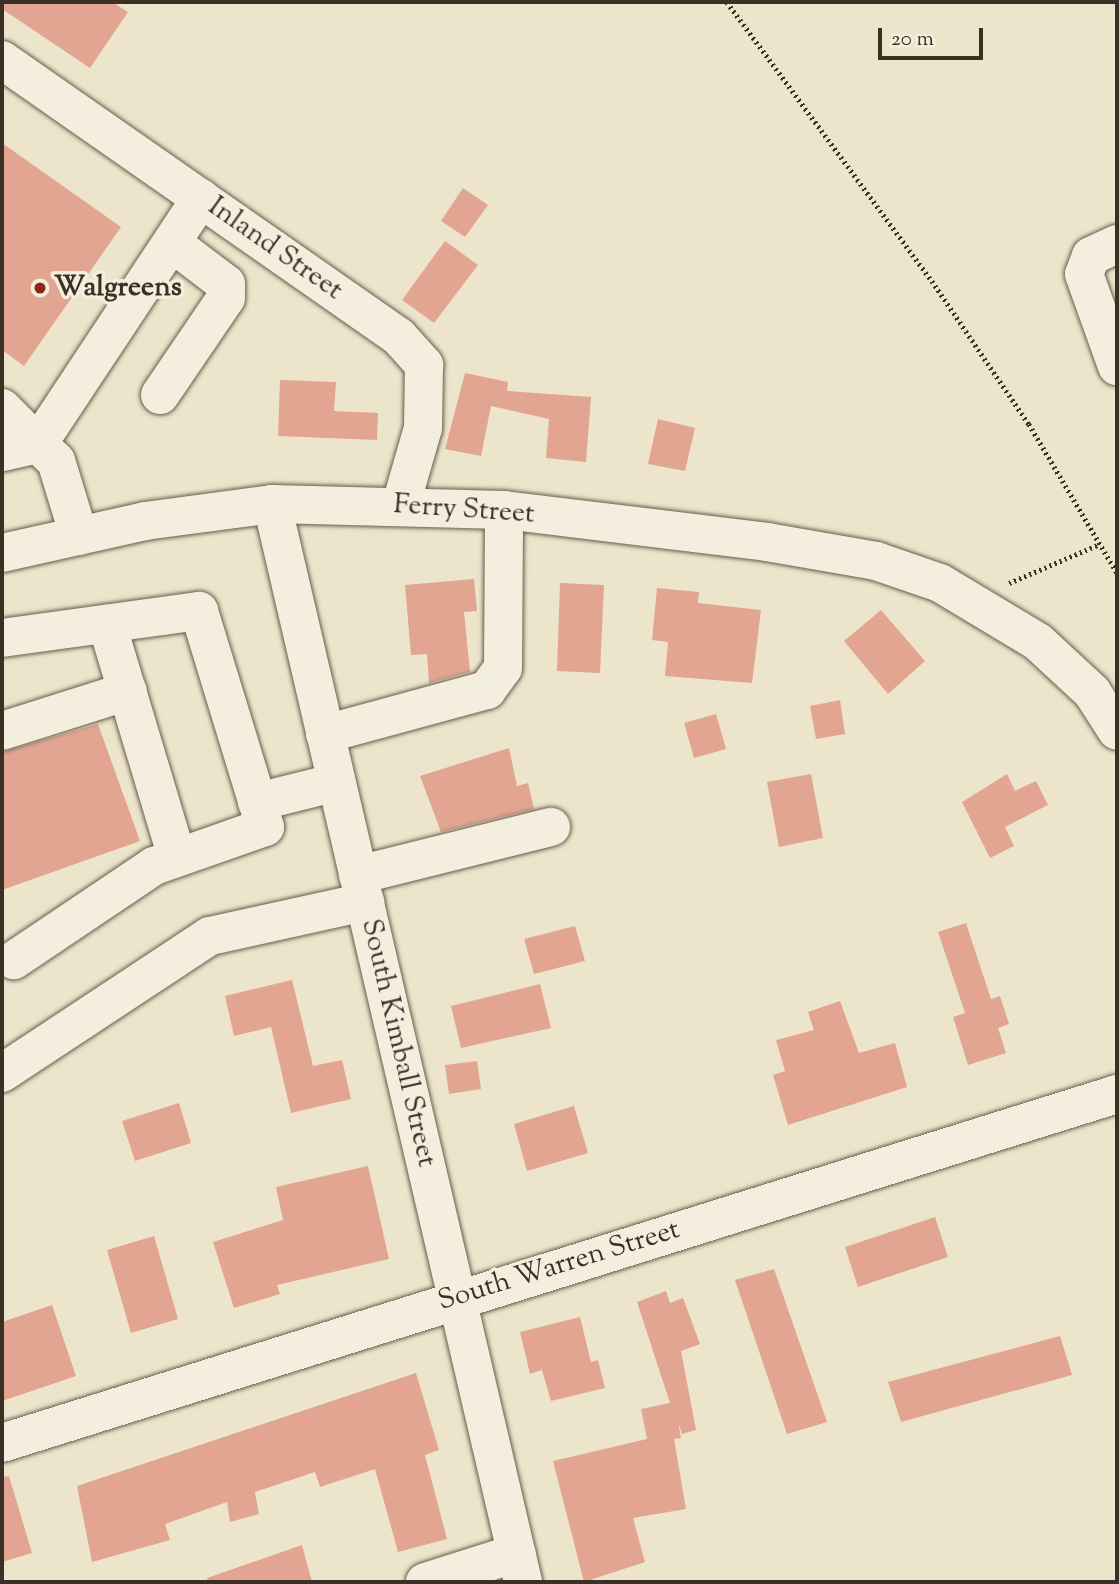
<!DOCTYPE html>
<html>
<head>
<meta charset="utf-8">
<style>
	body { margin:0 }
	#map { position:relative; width:1119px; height:1584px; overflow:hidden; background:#ede5cb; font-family:"Sorts Mill Goudy",serif }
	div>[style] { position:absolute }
	.building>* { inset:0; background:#e2a592 }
	.path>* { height:4.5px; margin-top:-2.25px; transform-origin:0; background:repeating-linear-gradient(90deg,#3b3023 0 2px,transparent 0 5.5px) }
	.roads { filter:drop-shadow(0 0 2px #685d4d) drop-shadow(0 0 2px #685d4d) }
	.minor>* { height:38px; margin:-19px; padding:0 19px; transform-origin:19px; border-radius:19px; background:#f3eedd }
	.dots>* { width:19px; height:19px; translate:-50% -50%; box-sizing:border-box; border:4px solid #f3eedd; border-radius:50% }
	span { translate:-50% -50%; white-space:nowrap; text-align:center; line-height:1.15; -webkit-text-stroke:7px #f3eedd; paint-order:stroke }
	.street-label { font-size:28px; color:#3b3023 }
	.poi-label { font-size:28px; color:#3b3023; font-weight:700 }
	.left { translate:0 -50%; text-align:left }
	.frame { position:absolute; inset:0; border:4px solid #3b3023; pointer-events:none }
	.scale { position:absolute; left:878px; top:28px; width:105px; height:32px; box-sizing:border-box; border:4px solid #3b3023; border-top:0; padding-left:9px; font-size:21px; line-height:24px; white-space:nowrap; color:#3b3023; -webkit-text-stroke:5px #f3eedd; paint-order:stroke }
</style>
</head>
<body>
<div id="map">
	<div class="building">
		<div style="clip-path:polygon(2px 2px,112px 2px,128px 12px,90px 68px,2px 9px)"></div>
		<div style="clip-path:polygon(2px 143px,121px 227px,24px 366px,2px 350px)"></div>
		<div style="clip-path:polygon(463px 188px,488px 205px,465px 237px,441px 221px)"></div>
		<div style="clip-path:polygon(445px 241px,478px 265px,434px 323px,402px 300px)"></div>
		<div style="clip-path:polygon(465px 373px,508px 382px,507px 391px,591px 397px,586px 462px,546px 458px,549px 419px,491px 406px,481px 456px,445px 449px)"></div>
		<div style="clip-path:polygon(280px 380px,336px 382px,334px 411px,378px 413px,377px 440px,278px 436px)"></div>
		<div style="clip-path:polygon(658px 419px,695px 428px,685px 471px,648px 464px)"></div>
		<div style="clip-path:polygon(474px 579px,477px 611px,464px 612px,470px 672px,429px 683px,427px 654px,411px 655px,405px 585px)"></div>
		<div style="clip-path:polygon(560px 583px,604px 585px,600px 673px,557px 671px)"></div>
		<div style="clip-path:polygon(657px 588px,699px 592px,698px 603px,761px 610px,752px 683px,665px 676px,668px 642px,652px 640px)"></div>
		<div style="clip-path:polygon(881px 610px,925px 661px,888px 694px,844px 641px)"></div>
		<div style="clip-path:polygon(840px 700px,845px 734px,816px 739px,810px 706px)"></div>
		<div style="clip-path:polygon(716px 714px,726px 749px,694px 758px,684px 723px)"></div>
		<div style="clip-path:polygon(98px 724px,140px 841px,2px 890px,2px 752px)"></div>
		<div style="clip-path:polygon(509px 748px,517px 786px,528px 783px,534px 809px,441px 832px,420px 776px)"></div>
		<div style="clip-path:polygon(811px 774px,823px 838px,779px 847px,767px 782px)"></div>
		<div style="clip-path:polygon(1007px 774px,1015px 791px,1036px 781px,1048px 805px,1005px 827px,1014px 846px,990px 858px,962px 802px)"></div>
		<div style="clip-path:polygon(966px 923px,991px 999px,1000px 996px,1009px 1024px,998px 1028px,1006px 1053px,968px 1065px,953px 1017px,965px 1013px,938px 932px)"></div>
		<div style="clip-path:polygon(575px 926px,585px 961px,534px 974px,524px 939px)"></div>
		<div style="clip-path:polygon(292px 980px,313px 1066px,342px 1060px,351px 1099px,291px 1113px,271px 1027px,234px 1036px,225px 996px)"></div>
		<div style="clip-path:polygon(540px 984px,551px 1028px,461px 1048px,451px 1006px)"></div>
		<div style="clip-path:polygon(840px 1001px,859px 1053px,895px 1043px,907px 1087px,788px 1125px,773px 1075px,785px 1071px,776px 1040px,814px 1030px,808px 1012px)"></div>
		<div style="clip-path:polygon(477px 1061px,481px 1089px,449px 1094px,445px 1065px)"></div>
		<div style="clip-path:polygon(179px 1103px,191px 1143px,135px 1161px,122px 1121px)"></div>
		<div style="clip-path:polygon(574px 1106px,588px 1153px,527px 1171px,514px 1124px)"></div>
		<div style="clip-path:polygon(368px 1166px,389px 1259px,277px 1285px,280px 1294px,234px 1308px,213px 1242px,283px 1220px,276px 1187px)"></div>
		<div style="clip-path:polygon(935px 1217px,948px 1257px,858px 1287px,845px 1247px)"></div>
		<div style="clip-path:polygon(154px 1236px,178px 1319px,131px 1333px,107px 1250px)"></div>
		<div style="clip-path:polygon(774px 1269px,827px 1422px,787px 1434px,735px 1280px)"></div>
		<div style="clip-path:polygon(666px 1291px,670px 1303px,683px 1298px,700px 1344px,681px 1351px,696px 1430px,682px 1434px,678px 1422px,681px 1438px,674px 1439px,686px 1509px,633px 1518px,645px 1562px,584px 1582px,553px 1461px,647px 1439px,641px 1409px,670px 1403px,637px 1302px)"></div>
		<div style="clip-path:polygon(52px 1305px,76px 1376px,2px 1401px,2px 1322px)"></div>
		<div style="clip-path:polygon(580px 1317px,591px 1362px,598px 1360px,605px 1388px,551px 1401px,542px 1370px,530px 1374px,520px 1332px)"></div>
		<div style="clip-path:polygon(1060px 1336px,1072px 1375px,901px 1422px,888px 1382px)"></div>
		<div style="clip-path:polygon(416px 1373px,439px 1450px,425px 1455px,447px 1539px,398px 1552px,375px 1469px,320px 1487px,315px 1472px,255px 1492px,259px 1514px,230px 1522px,227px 1502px,165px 1524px,170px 1540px,92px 1562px,77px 1486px)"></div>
		<div style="clip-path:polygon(9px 1476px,32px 1553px,2px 1562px,2px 1477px)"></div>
		<div style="clip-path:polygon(302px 1545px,312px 1582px,208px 1582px,207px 1578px)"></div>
	</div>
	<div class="path">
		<div style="left:727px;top:2px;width:346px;rotate:53.7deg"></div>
		<div style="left:932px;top:281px;width:173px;rotate:55.9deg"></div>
		<div style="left:1029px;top:424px;width:173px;rotate:59.4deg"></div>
		<div style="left:1009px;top:583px;width:99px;rotate:-23.2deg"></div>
	</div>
	<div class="roads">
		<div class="minor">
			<div style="left:2px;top:60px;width:484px;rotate:34.9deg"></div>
			<div style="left:399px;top:337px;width:38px;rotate:48deg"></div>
			<div style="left:424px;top:365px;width:63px;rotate:90.9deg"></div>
			<div style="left:423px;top:428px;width:79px;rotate:106.1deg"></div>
			<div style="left:1117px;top:244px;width:29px;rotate:155deg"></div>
			<div style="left:1091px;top:256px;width:19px;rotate:111deg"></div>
			<div style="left:1084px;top:274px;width:98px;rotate:70.3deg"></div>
			<div style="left:160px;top:395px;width:117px;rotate:-55.8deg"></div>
			<div style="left:226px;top:298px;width:14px;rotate:-90deg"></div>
			<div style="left:226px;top:284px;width:68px;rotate:-142.8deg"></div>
			<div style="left:2px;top:408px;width:51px;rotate:45deg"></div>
			<div style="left:38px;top:444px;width:37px;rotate:167deg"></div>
			<div style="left:272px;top:504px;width:1107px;rotate:76.89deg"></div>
			<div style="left:79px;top:536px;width:78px;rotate:-107deg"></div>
			<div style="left:56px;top:461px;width:25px;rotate:-137deg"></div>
			<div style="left:38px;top:444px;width:295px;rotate:-56.5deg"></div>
			<div style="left:2px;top:553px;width:147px;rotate:-12.6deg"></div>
			<div style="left:145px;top:521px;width:128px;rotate:-7.6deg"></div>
			<div style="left:272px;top:504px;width:232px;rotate:1.5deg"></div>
			<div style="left:504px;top:510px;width:265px;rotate:6.9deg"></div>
			<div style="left:767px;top:542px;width:111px;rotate:9.9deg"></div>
			<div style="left:876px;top:561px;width:68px;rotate:19deg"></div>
			<div style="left:940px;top:583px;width:114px;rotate:31deg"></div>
			<div style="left:1038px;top:642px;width:74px;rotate:42.8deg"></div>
			<div style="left:1092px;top:692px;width:46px;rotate:57.3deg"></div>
			<div style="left:107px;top:624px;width:243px;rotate:73.3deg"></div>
			<div style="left:2px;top:638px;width:199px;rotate:-7.8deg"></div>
			<div style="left:199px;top:611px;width:226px;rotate:73deg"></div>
			<div style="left:265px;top:827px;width:118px;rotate:160.6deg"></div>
			<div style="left:154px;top:866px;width:169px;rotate:146.1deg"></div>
			<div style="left:2px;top:731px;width:132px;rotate:-17.6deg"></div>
			<div style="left:325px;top:734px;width:168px;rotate:-15.2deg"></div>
			<div style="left:487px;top:690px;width:27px;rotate:-54deg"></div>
			<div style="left:503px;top:668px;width:158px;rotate:-89.6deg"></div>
			<div style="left:257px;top:802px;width:82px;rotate:-14deg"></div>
			<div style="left:358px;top:875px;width:199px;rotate:-14deg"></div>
			<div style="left:2px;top:1073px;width:249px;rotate:-33.4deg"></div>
			<div style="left:210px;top:936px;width:159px;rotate:-12.4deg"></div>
			<div style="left:2px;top:1443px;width:1168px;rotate:-17.38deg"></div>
			<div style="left:425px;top:1582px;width:96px;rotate:-17.5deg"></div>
		</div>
	</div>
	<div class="dots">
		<div style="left:40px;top:288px;background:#8f2418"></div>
	</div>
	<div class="street-label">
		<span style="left:275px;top:249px;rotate:35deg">Inland Street</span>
		<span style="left:464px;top:510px;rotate:4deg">Ferry Street</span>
		<span style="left:398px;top:1043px;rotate:77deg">South Kimball Street</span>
		<span style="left:559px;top:1266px;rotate:-17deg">South Warren Street</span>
	</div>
	<div class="poi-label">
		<span class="left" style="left:54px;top:288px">Walgreens</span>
	</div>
	<div class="frame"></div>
	<div class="scale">20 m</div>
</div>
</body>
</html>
